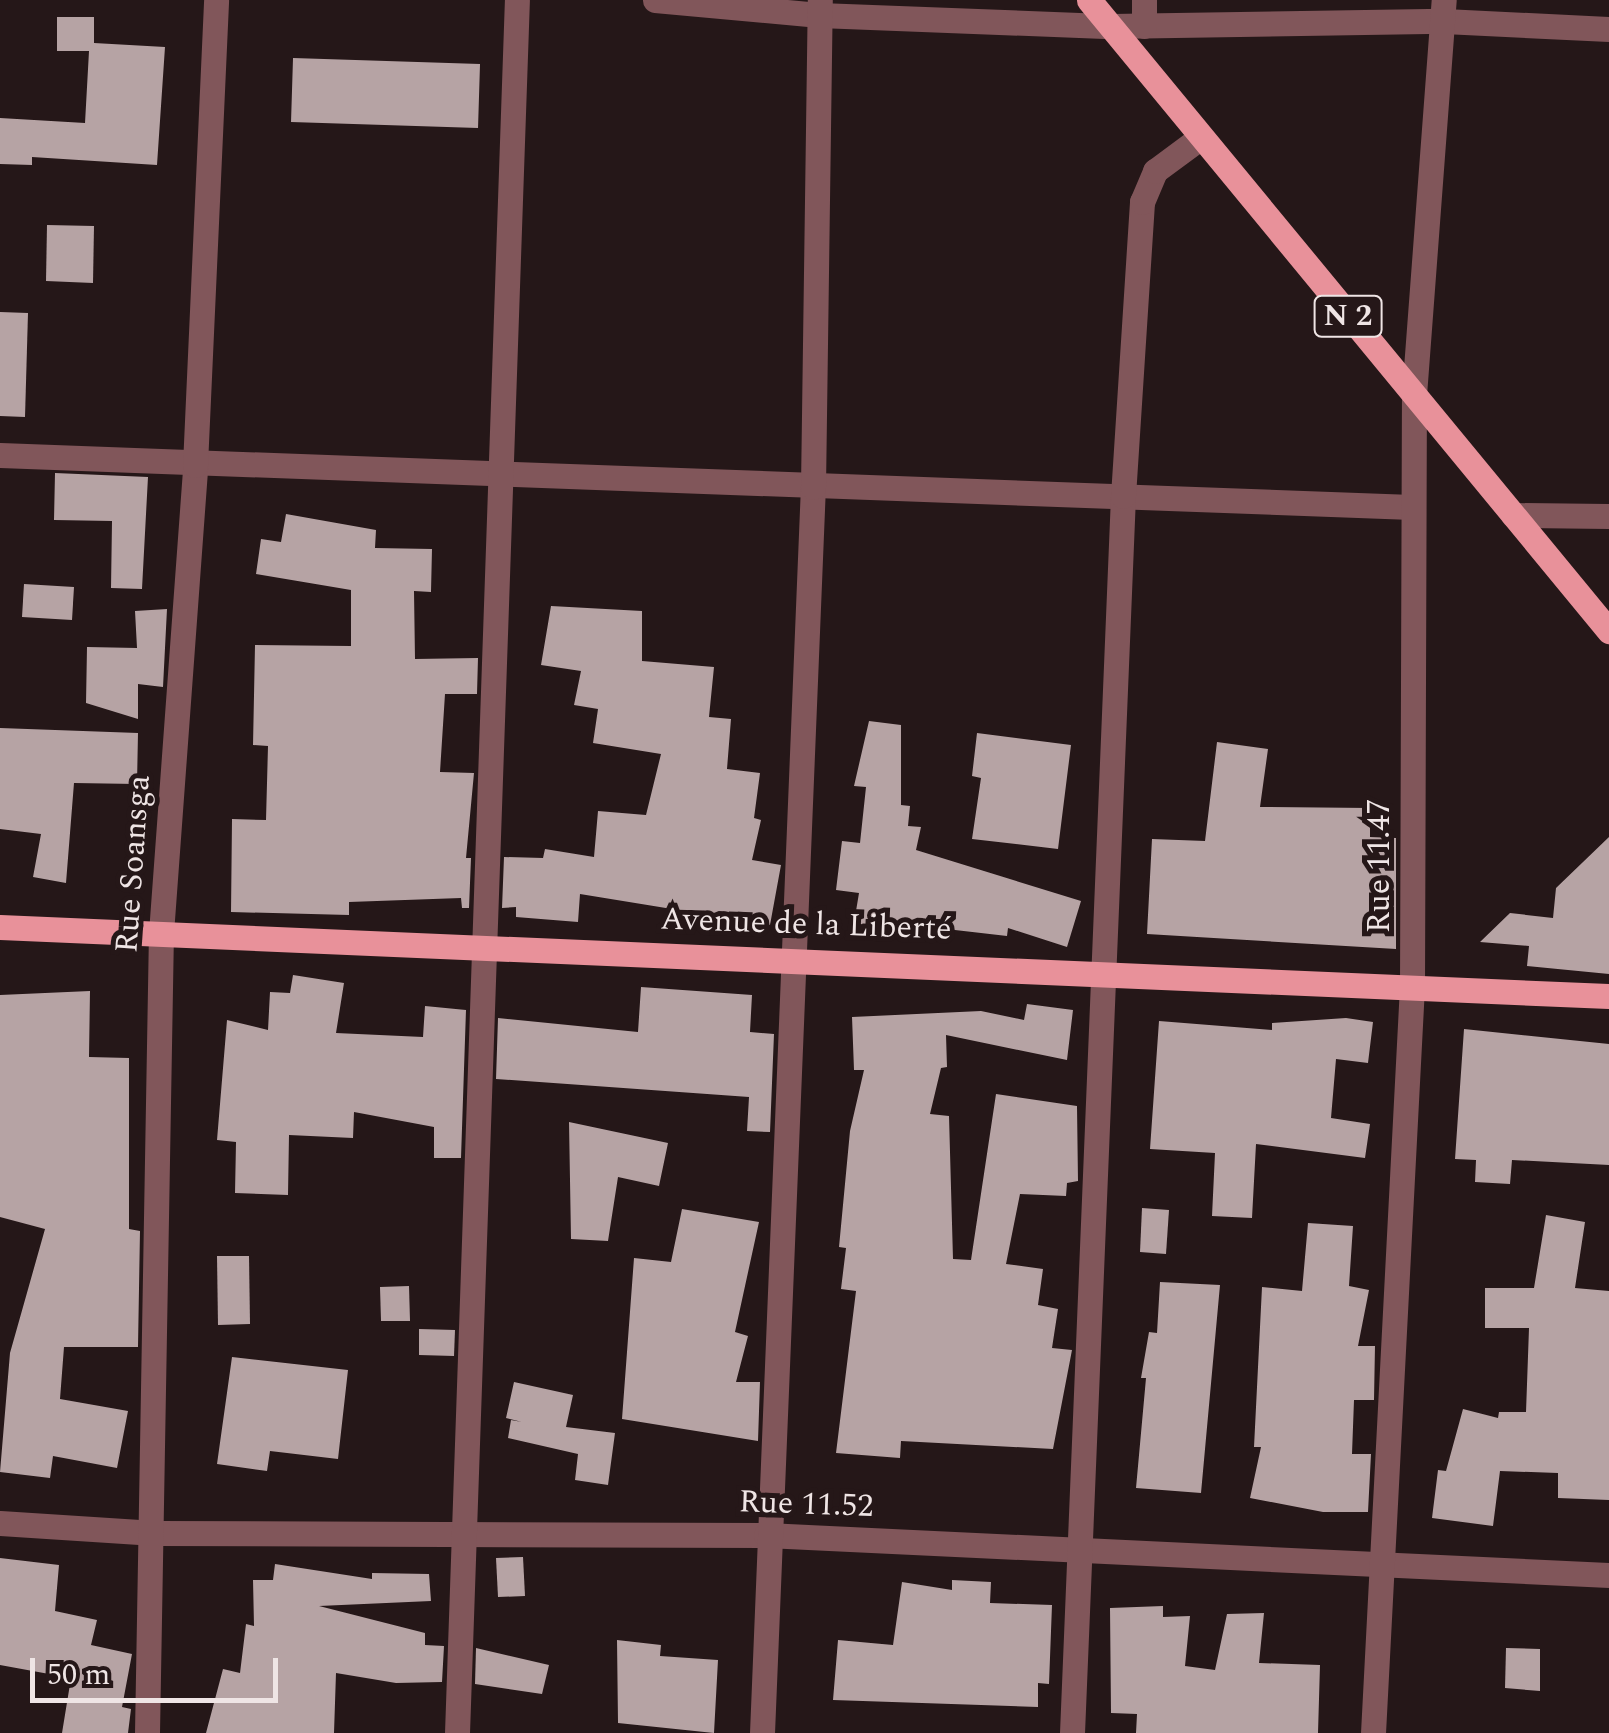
<!DOCTYPE html>
<html>
<head>
<meta charset="utf-8">
<style>
	body { margin:0 }
	#map { position:relative; width:1609px; height:1733px; overflow:hidden; background:#251718; font-family:Spectral,serif }
	div>[style] { position:absolute }
	.building>* { inset:0; background:#b6a3a4 }
	.minor>* { height:25px; margin:-12.5px; padding:0 12.5px; transform-origin:12.5px; border-radius:12.5px; background:#81565a }
	.major>* { height:25px; margin:-12.5px; padding:0 12.5px; transform-origin:12.5px; border-radius:12.5px; background:#e8919a }
	span { translate:-50% -50%; white-space:nowrap; text-align:center; line-height:1.15; -webkit-text-stroke:10px #251718; paint-order:stroke }
	.shield-label span { padding:2px 8px; background:#251718; border:2px solid; border-radius:8px; -webkit-text-stroke-width:0 }
	.shield-label { font-size:30px; color:#efe5e5; font-weight:700 }
	.street-label { font-size:32px; color:#efe5e5 }
	.scale { position:absolute; left:30px; top:1658px; width:248px; height:45px; box-sizing:border-box; border:5px solid #efe5e5; border-top:0; padding-left:12px; font-size:30px; line-height:35px; white-space:nowrap; color:#efe5e5; -webkit-text-stroke:8px #251718; paint-order:stroke }
</style>
</head>
<body>
<div id="map">
	<div class="building">
		<div style="clip-path:polygon(57px 17px,94px 17px,94px 43px,165px 47px,157px 165px,32px 157px,32px 165px,0 164px,0 118px,85px 123px,89px 51px,57px 51px)"></div>
		<div style="clip-path:polygon(293px 58px,480px 64px,478px 128px,291px 122px)"></div>
		<div style="clip-path:polygon(47px 225px,94px 226px,93px 283px,46px 281px)"></div>
		<div style="clip-path:polygon(0 312px,28px 313px,25px 417px,0 416px)"></div>
		<div style="clip-path:polygon(55px 473px,148px 477px,142px 589px,111px 588px,112px 521px,54px 520px)"></div>
		<div style="clip-path:polygon(286px 514px,376px 530px,375px 548px,432px 549px,431px 592px,414px 591px,415px 659px,478px 658px,477px 694px,445px 694px,440px 772px,474px 773px,466px 858px,471px 858px,469px 908px,462px 908px,461px 898px,349px 902px,349px 915px,231px 912px,232px 819px,266px 820px,268px 746px,253px 745px,255px 645px,351px 646px,351px 590px,256px 574px,261px 539px,281px 542px)"></div>
		<div style="clip-path:polygon(24px 584px,74px 587px,72px 620px,22px 617px)"></div>
		<div style="clip-path:polygon(551px 606px,642px 611px,642px 661px,714px 667px,709px 717px,731px 719px,727px 769px,760px 773px,754px 818px,761px 820px,752px 860px,781px 865px,770px 925px,580px 894px,578px 922px,516px 917px,516px 907px,502px 908px,504px 857px,543px 858px,545px 849px,594px 857px,598px 811px,646px 815px,661px 754px,593px 743px,598px 709px,574px 705px,581px 671px,541px 665px)"></div>
		<div style="clip-path:polygon(167px 609px,163px 687px,138px 684px,138px 719px,86px 703px,87px 647px,137px 648px,135px 611px)"></div>
		<div style="clip-path:polygon(869px 721px,901px 725px,901px 805px,910px 806px,908px 826px,921px 827px,916px 850px,1081px 901px,1067px 947px,1008px 928px,1007px 936px,929px 927px,928px 934px,854px 923px,859px 893px,836px 890px,842px 841px,860px 843px,866px 787px,854px 786px)"></div>
		<div style="clip-path:polygon(0 728px,138px 733px,137px 784px,74px 783px,66px 883px,33px 877px,41px 834px,0 829px)"></div>
		<div style="clip-path:polygon(977px 733px,1071px 745px,1058px 849px,972px 839px,981px 778px,972px 776px)"></div>
		<div style="clip-path:polygon(1217px 742px,1268px 749px,1260px 807px,1370px 808px,1370px 837px,1396px 838px,1396px 949px,1147px 934px,1152px 839px,1205px 841px)"></div>
		<div style="clip-path:polygon(1609px 837px,1609px 974px,1527px 966px,1529px 946px,1480px 942px,1510px 913px,1553px 918px,1556px 888px)"></div>
		<div style="clip-path:polygon(293px 975px,344px 983px,336px 1033px,423px 1037px,425px 1006px,466px 1010px,461px 1158px,434px 1158px,434px 1127px,354px 1112px,353px 1138px,289px 1135px,288px 1195px,235px 1193px,236px 1142px,217px 1140px,227px 1020px,268px 1030px,270px 992px,290px 993px)"></div>
		<div style="clip-path:polygon(641px 987px,752px 995px,750px 1032px,774px 1034px,770px 1132px,747px 1131px,749px 1097px,496px 1079px,498px 1018px,638px 1032px)"></div>
		<div style="clip-path:polygon(90px 991px,89px 1057px,129px 1058px,129px 1229px,140px 1231px,138px 1347px,64px 1347px,60px 1399px,128px 1411px,117px 1468px,53px 1456px,50px 1478px,0 1472px,10px 1353px,45px 1229px,0 1217px,0 995px)"></div>
		<div style="clip-path:polygon(1027px 1004px,1073px 1010px,1067px 1060px,946px 1035px,947px 1067px,941px 1068px,930px 1114px,949px 1116px,953px 1259px,971px 1260px,996px 1094px,1077px 1106px,1078px 1181px,1067px 1183px,1066px 1196px,1020px 1194px,1006px 1264px,1043px 1269px,1038px 1305px,1058px 1309px,1052px 1348px,1072px 1350px,1053px 1449px,901px 1441px,900px 1458px,836px 1453px,856px 1291px,841px 1289px,846px 1248px,839px 1247px,850px 1131px,864px 1070px,854px 1070px,852px 1017px,981px 1011px,1024px 1020px)"></div>
		<div style="clip-path:polygon(1346px 1018px,1373px 1022px,1368px 1063px,1336px 1059px,1331px 1118px,1370px 1124px,1365px 1158px,1256px 1144px,1252px 1218px,1212px 1216px,1215px 1153px,1150px 1149px,1159px 1021px,1272px 1030px,1272px 1023px)"></div>
		<div style="clip-path:polygon(1464px 1029px,1609px 1044px,1609px 1165px,1512px 1160px,1510px 1184px,1475px 1182px,1476px 1160px,1455px 1159px)"></div>
		<div style="clip-path:polygon(569px 1122px,668px 1143px,659px 1186px,618px 1177px,608px 1241px,571px 1239px)"></div>
		<div style="clip-path:polygon(1142px 1208px,1169px 1210px,1166px 1254px,1140px 1252px)"></div>
		<div style="clip-path:polygon(682px 1209px,759px 1222px,735px 1332px,748px 1336px,736px 1382px,760px 1382px,758px 1441px,622px 1419px,634px 1258px,671px 1262px)"></div>
		<div style="clip-path:polygon(1546px 1215px,1585px 1222px,1575px 1288px,1609px 1291px,1609px 1500px,1558px 1498px,1558px 1473px,1500px 1471px,1493px 1526px,1432px 1518px,1438px 1470px,1446px 1471px,1463px 1409px,1498px 1418px,1499px 1412px,1526px 1412px,1529px 1328px,1485px 1328px,1485px 1288px,1534px 1288px)"></div>
		<div style="clip-path:polygon(1308px 1223px,1353px 1226px,1349px 1286px,1369px 1290px,1358px 1346px,1375px 1346px,1374px 1400px,1354px 1400px,1352px 1454px,1371px 1454px,1368px 1512px,1323px 1512px,1250px 1498px,1261px 1447px,1254px 1447px,1262px 1287px,1302px 1291px)"></div>
		<div style="clip-path:polygon(217px 1256px,249px 1256px,250px 1324px,218px 1325px)"></div>
		<div style="clip-path:polygon(1160px 1282px,1220px 1285px,1201px 1493px,1136px 1488px,1146px 1378px,1141px 1378px,1149px 1332px,1157px 1333px)"></div>
		<div style="clip-path:polygon(409px 1286px,410px 1321px,381px 1321px,380px 1287px)"></div>
		<div style="clip-path:polygon(419px 1329px,455px 1330px,454px 1356px,419px 1355px)"></div>
		<div style="clip-path:polygon(232px 1357px,348px 1370px,338px 1459px,270px 1451px,267px 1471px,217px 1464px)"></div>
		<div style="clip-path:polygon(514px 1382px,573px 1395px,566px 1427px,615px 1433px,608px 1485px,575px 1480px,578px 1454px,508px 1438px,511px 1420px,522px 1422px,506px 1418px)"></div>
		<div style="clip-path:polygon(523px 1557px,525px 1596px,498px 1597px,496px 1558px)"></div>
		<div style="clip-path:polygon(0 1558px,59px 1565px,55px 1611px,97px 1620px,91px 1645px,132px 1654px,122px 1707px,131px 1709px,128px 1733px,62px 1733px,71px 1678px,0 1665px)"></div>
		<div style="clip-path:polygon(275px 1564px,372px 1579px,372px 1573px,429px 1574px,431px 1601px,319px 1606px,425px 1633px,425px 1645px,444px 1646px,442px 1682px,396px 1683px,336px 1673px,334px 1733px,206px 1733px,223px 1669px,240px 1673px,246px 1624px,254px 1626px,253px 1580px,273px 1580px)"></div>
		<div style="clip-path:polygon(952px 1580px,991px 1582px,990px 1603px,1052px 1605px,1049px 1684px,1038px 1683px,1038px 1707px,833px 1700px,838px 1640px,893px 1645px,902px 1582px,952px 1590px)"></div>
		<div style="clip-path:polygon(1163px 1606px,1163px 1617px,1190px 1616px,1185px 1666px,1215px 1670px,1227px 1614px,1264px 1613px,1259px 1663px,1320px 1665px,1318px 1733px,1136px 1733px,1137px 1714px,1111px 1713px,1110px 1608px)"></div>
		<div style="clip-path:polygon(617px 1640px,661px 1645px,660px 1656px,718px 1660px,714px 1733px,618px 1723px)"></div>
		<div style="clip-path:polygon(476px 1648px,549px 1665px,542px 1694px,475px 1684px)"></div>
		<div style="clip-path:polygon(1506px 1648px,1540px 1649px,1540px 1691px,1505px 1688px)"></div>
	</div>
	<div class="minor">
		<div style="left:655px;top:0;width:165px;rotate:5.2deg"></div>
		<div style="left:819px;top:15px;width:292px;rotate:2.2deg"></div>
		<div style="left:1111px;top:26px;width:333px;rotate:-0.9deg"></div>
		<div style="left:1444px;top:21px;width:165px;rotate:2.8deg"></div>
		<div style="left:1144px;top:26px;width:26px;rotate:-90deg"></div>
		<div style="left:0;top:455px;width:1413px;rotate:2.11deg"></div>
		<div style="left:1513px;top:515px;width:96px;rotate:0.6deg"></div>
		<div style="left:0;top:1523px;width:155px;rotate:3.7deg"></div>
		<div style="left:155px;top:1533px;width:611px;rotate:0.19deg"></div>
		<div style="left:766px;top:1535px;width:844px;rotate:2.72deg"></div>
		<div style="left:147px;top:1733px;width:800px;rotate:-89deg"></div>
		<div style="left:161px;top:933px;width:469px;rotate:-85.8deg"></div>
		<div style="left:195px;top:465px;width:465px;rotate:-87.4deg"></div>
		<div style="left:457px;top:1733px;width:1734px;rotate:-88.02deg"></div>
		<div style="left:762px;top:1733px;width:1247px;rotate:-87.66deg"></div>
		<div style="left:813px;top:487px;width:487px;rotate:-89.2deg"></div>
		<div style="left:1072px;top:1733px;width:1238px;rotate:-87.64deg"></div>
		<div style="left:1123px;top:496px;width:295px;rotate:-86.3deg"></div>
		<div style="left:1142px;top:202px;width:34px;rotate:-67deg"></div>
		<div style="left:1155px;top:171px;width:57px;rotate:-36.5deg"></div>
		<div style="left:1373px;top:1733px;width:748px;rotate:-87.01deg"></div>
		<div style="left:1412px;top:986px;width:591px;rotate:-89.81deg"></div>
		<div style="left:1414px;top:395px;width:396px;rotate:-85.7deg"></div>
	</div>
	<div class="major">
		<div style="left:1089px;top:0;width:818px;rotate:50.51deg"></div>
		<div style="left:0;top:927px;width:1610px;rotate:2.46deg"></div>
	</div>
	<div class="shield-label">
		<span style="left:1348px;top:316px">N 2</span>
	</div>
	<div class="street-label">
		<span style="left:134px;top:864px;rotate:-86deg">Rue Soansga</span>
		<span style="left:1380px;top:866px;rotate:-90deg">Rue 11.47</span>
		<span style="left:806px;top:925px;rotate:2deg">Avenue de la Liberté</span>
		<span style="left:806px;top:1505px;rotate:2deg">Rue 11.52</span>
	</div>
	<div class="scale">50 m</div>
</div>
</body>
</html>
